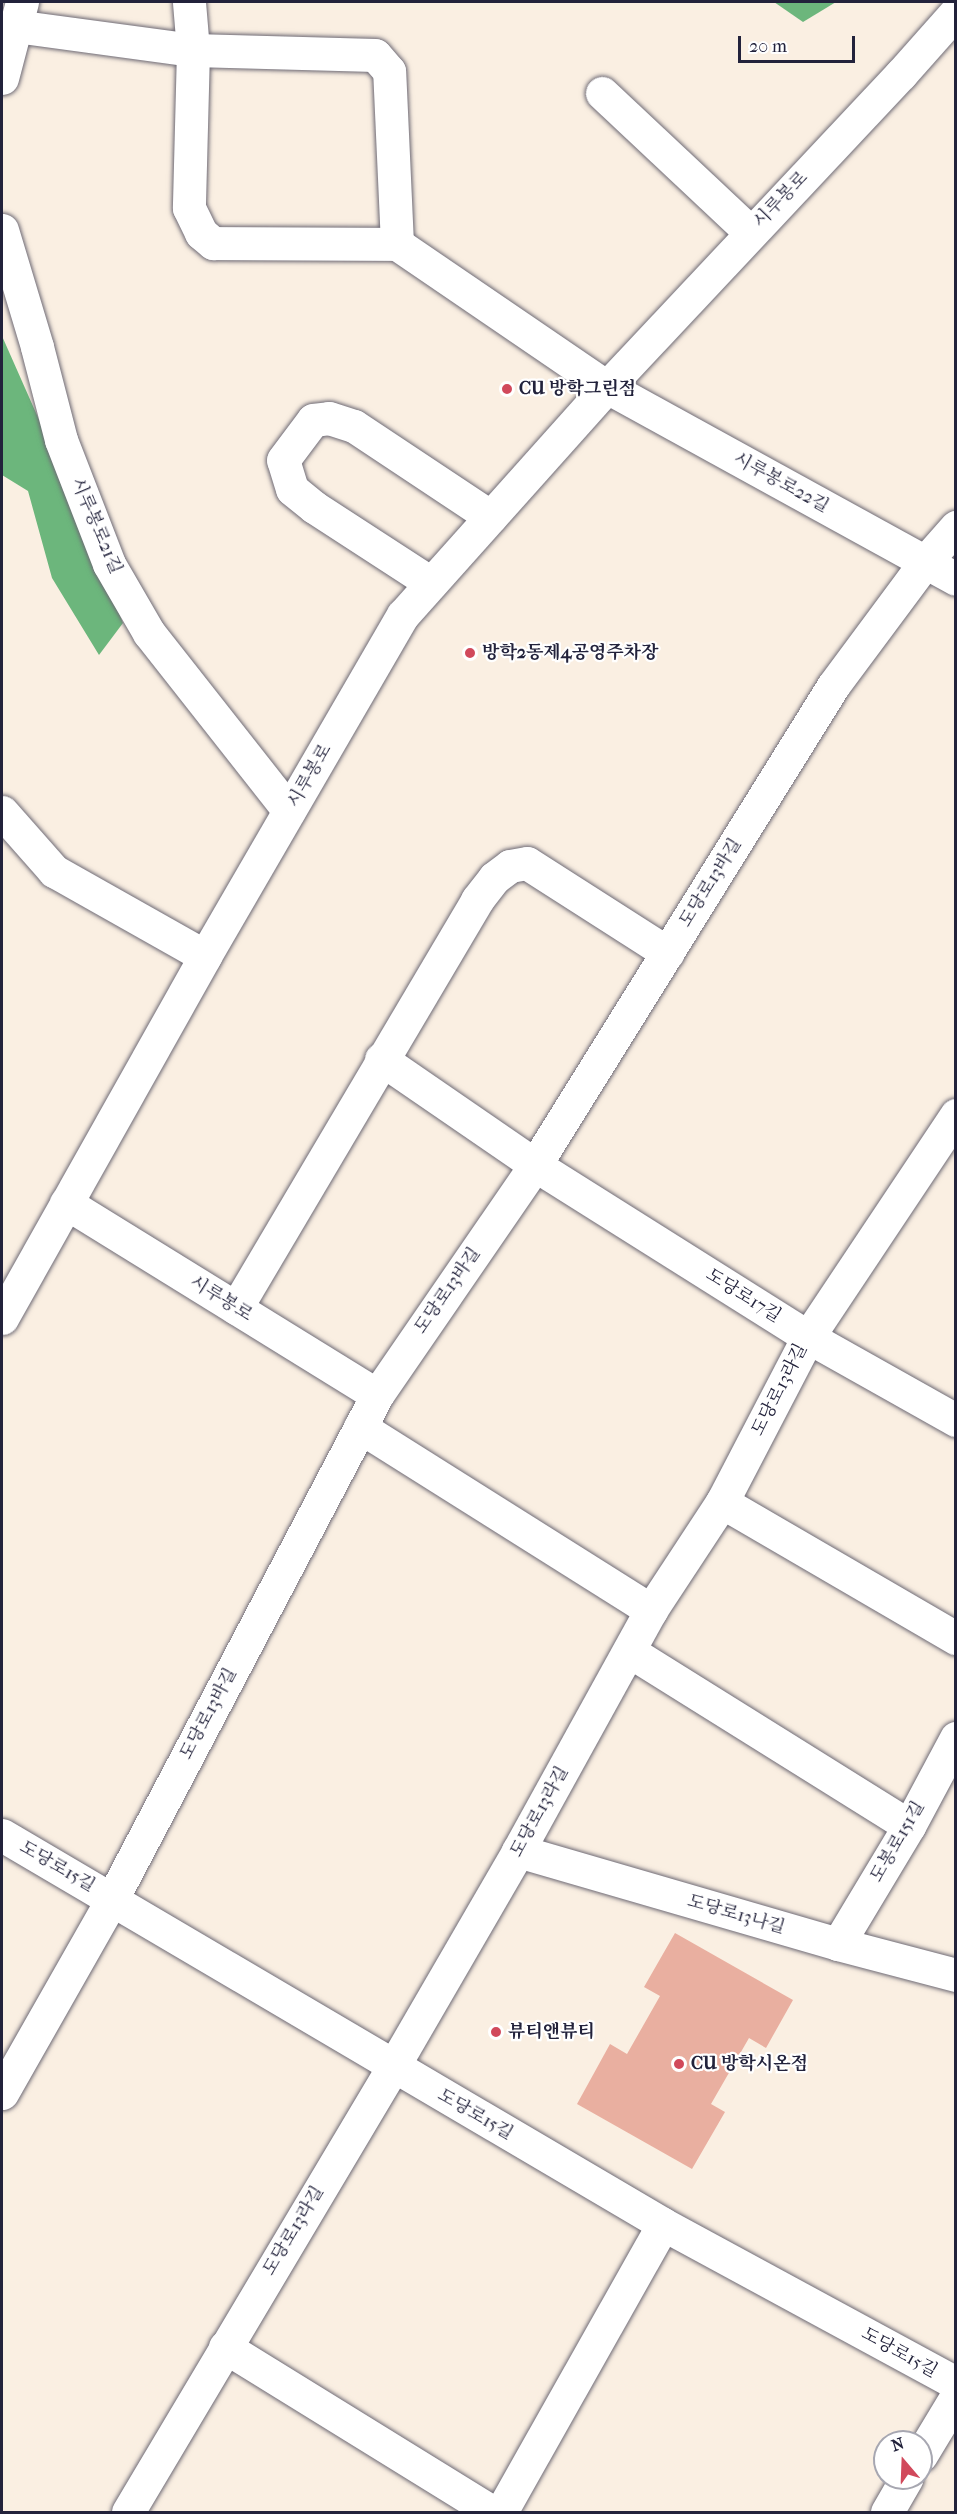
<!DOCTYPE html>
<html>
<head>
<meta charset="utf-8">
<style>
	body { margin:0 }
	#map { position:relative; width:957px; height:2514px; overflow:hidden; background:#faefe2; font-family:"IM FELL French Canon","Noto Serif KR",serif }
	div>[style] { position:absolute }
	.forest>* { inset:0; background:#6cb67c }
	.building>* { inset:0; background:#e9afa0 }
	.roads { filter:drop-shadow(0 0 2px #6e6a75) drop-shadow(0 0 2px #6e6a75) }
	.minor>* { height:33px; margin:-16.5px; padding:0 16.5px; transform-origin:16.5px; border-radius:16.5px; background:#fff }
	.dots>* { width:16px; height:16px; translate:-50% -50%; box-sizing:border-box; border:3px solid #fff; border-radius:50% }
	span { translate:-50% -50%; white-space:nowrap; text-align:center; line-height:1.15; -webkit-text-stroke:4.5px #fff; paint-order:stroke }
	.street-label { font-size:18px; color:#22223b }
	.poi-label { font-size:18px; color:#22223b; font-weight:700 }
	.left { translate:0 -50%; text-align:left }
	.frame { position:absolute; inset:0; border:3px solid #22223b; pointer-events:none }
	.north { position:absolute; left:873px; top:2430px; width:60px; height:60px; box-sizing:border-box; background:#fff; border:2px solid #a7a7b1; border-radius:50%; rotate:341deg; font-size:16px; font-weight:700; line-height:24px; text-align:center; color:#22223b }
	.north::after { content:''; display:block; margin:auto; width:21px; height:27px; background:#d1495b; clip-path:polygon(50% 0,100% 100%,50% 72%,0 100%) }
	.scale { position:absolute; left:738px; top:36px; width:117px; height:27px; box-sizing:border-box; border:3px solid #22223b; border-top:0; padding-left:8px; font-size:18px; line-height:21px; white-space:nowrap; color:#22223b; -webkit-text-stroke:4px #fff; paint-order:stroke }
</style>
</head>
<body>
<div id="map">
	<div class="forest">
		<div style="clip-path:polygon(774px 2px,836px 2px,803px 22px)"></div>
		<div style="clip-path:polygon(2px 336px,48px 440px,123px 623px,99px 655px,52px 578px,28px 491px,2px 475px)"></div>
	</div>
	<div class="building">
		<div style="clip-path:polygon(675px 1933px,793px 2000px,766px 2048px,749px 2038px,711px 2104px,725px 2112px,692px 2169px,577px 2104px,610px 2044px,627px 2054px,660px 1996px,644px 1987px)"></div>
	</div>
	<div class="roads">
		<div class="minor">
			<div style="left:15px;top:26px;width:180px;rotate:7.7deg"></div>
			<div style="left:193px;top:50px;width:158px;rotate:91.5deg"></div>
			<div style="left:189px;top:208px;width:28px;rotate:64deg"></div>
			<div style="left:201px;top:233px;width:16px;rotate:40deg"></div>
			<div style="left:213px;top:243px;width:184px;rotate:0.3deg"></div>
			<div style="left:397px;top:244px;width:173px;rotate:-92.6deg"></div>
			<div style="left:389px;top:71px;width:21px;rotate:-131deg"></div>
			<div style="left:375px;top:55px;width:182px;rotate:-178.4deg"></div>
			<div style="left:193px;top:50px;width:48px;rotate:-94.8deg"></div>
			<div style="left:2px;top:78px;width:79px;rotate:-75.3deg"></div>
			<div style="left:602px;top:93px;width:203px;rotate:43.2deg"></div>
			<div style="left:2px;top:230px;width:122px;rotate:73.3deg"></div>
			<div style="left:37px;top:347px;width:96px;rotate:75.5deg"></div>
			<div style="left:61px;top:440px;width:133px;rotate:68.8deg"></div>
			<div style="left:109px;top:564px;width:80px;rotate:59.9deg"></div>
			<div style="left:149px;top:633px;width:226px;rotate:51.8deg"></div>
			<div style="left:397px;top:244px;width:254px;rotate:34.3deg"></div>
			<div style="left:607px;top:387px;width:398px;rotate:28.8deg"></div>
			<div style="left:431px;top:583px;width:140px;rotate:-147deg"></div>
			<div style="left:314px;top:507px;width:28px;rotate:-141deg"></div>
			<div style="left:292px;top:489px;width:30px;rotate:-107deg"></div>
			<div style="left:283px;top:460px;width:50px;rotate:-53.1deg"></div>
			<div style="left:313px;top:420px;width:16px;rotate:-7deg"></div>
			<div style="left:329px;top:418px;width:26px;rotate:18deg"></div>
			<div style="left:354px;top:426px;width:164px;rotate:33.6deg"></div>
			<div style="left:2px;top:812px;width:79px;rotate:48.6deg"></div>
			<div style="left:54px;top:871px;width:173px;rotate:29.4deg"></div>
			<div style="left:381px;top:1059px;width:187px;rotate:34.5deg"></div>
			<div style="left:535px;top:1165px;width:323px;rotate:32.2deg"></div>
			<div style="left:808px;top:1337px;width:170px;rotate:29.3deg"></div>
			<div style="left:66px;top:1203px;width:365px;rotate:31.7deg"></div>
			<div style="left:236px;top:1308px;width:474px;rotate:-59.4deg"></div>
			<div style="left:477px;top:900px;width:28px;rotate:-52deg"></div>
			<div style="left:494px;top:878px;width:20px;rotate:-37deg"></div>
			<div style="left:510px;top:866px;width:17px;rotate:-10deg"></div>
			<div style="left:527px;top:863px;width:167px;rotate:32.6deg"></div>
			<div style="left:2px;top:1318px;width:415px;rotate:-60.7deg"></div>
			<div style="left:205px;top:956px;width:394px;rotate:-59.9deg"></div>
			<div style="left:403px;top:615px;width:306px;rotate:-48.2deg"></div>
			<div style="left:607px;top:387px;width:429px;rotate:-46.8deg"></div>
			<div style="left:901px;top:74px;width:83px;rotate:-48.4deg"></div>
			<div style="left:360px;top:1427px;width:344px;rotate:32.2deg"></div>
			<div style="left:722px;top:1502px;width:271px;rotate:30.2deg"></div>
			<div style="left:629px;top:1651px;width:330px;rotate:32deg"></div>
			<div style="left:2px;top:1835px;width:767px;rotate:30.48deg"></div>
			<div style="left:663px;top:2224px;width:333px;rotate:28.5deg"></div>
			<div style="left:518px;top:1851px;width:333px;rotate:16.2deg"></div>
			<div style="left:838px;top:1944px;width:122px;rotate:14.7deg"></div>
			<div style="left:838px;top:1944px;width:138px;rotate:-59deg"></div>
			<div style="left:909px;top:1826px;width:100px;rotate:-61.9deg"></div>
			<div style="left:2px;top:2093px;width:223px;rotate:-60.4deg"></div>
			<div style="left:112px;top:1899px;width:569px;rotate:-62.26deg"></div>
			<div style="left:377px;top:1395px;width:279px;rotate:-55.5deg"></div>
			<div style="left:535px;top:1165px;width:564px;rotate:-58.11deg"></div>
			<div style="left:833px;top:686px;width:154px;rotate:-53.4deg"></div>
			<div style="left:925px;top:562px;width:47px;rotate:-48.5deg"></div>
			<div style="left:225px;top:2347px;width:314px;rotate:31.7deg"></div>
			<div style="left:921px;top:2455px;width:68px;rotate:-58.9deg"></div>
			<div style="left:128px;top:2512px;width:518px;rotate:-59.23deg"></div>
			<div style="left:393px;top:2067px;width:250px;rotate:-59.9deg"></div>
			<div style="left:518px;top:1851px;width:275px;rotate:-61.1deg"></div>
			<div style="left:651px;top:1610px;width:129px;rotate:-56.7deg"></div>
			<div style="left:722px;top:1502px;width:186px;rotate:-62.5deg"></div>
			<div style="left:808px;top:1337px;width:267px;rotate:-56.3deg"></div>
			<div style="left:501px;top:2512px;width:330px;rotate:-60.6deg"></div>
			<div style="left:887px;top:2512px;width:39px;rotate:-60deg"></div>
		</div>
	</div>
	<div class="dots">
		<div style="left:507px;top:389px;background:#d1495b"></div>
		<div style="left:470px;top:653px;background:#d1495b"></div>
		<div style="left:496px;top:2032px;background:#d1495b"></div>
		<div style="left:679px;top:2064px;background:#d1495b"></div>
	</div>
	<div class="street-label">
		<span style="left:781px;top:200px;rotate:-46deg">시루봉로</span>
		<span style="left:781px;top:483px;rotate:29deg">시루봉로22길</span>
		<span style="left:96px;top:526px;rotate:67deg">시루봉로21길</span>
		<span style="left:310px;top:776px;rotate:-60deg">시루봉로</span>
		<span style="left:711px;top:883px;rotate:-58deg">도당로13바길</span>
		<span style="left:448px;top:1291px;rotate:-55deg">도당로13바길</span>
		<span style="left:743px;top:1296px;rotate:32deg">도당로17길</span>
		<span style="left:221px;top:1299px;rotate:32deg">시루봉로</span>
		<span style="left:780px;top:1390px;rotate:-63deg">도당로13라길</span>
		<span style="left:209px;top:1714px;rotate:-62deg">도당로13바길</span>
		<span style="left:540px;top:1812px;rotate:-61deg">도당로13라길</span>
		<span style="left:898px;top:1842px;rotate:-60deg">도봉로151길</span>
		<span style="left:57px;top:1867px;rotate:30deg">도당로15길</span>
		<span style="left:736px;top:1915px;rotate:16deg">도당로13나길</span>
		<span style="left:475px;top:2115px;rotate:30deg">도당로15길</span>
		<span style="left:294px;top:2231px;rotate:-59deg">도당로13라길</span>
		<span style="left:899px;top:2353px;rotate:29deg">도당로15길</span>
	</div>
	<div class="poi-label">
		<span class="left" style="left:519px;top:389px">CU 방학그린점</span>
		<span class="left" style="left:482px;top:653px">방학2동제4공영주차장</span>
		<span class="left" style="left:508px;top:2032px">뷰티앤뷰티</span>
		<span class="left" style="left:691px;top:2064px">CU 방학시온점</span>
	</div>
	<div class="frame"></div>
	<div class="north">N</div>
	<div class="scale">20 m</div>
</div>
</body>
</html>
